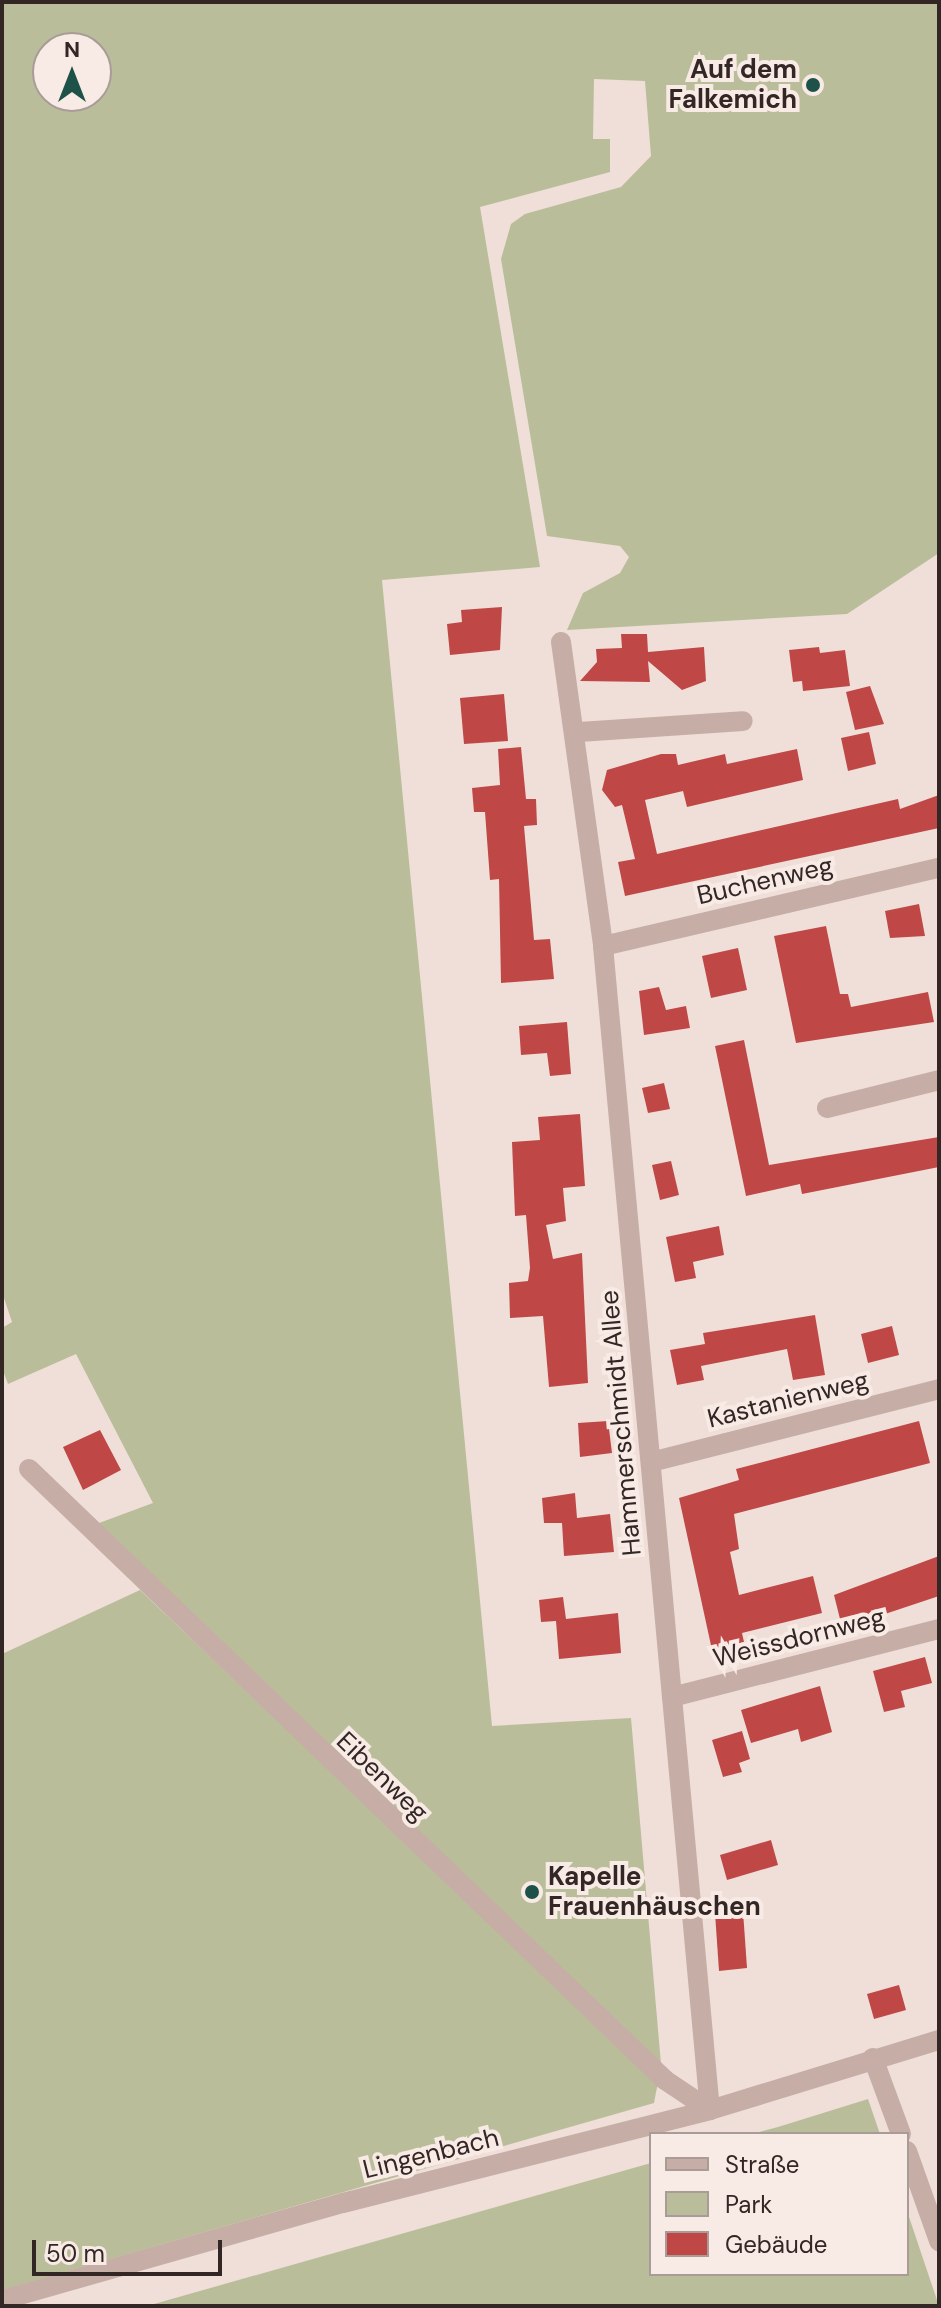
<!DOCTYPE html>
<html>
<head>
<meta charset="utf-8">
<style>
	body { margin:0 }
	#map { position:relative; width:941px; height:2308px; overflow:hidden; background:#efdfd8; font-family:"DM Sans",sans-serif }
	div>[style] { position:absolute }
	.green>* { inset:0; background:#babd9a }
	.building>* { inset:0; background:#bf4847 }
	.minor>* { height:20px; margin:-10px; padding:0 10px; transform-origin:10px; border-radius:10px; background:#c6ada5 }
	.tertiary>* { height:20px; margin:-10px; padding:0 10px; transform-origin:10px; border-radius:10px; background:#c6ada5 }
	.dots>* { width:22px; height:22px; translate:-50% -50%; box-sizing:border-box; border:4px solid #f8eae4; border-radius:50% }
	span { translate:-50% -50%; white-space:nowrap; text-align:center; line-height:1.15; -webkit-text-stroke:8px #f8eae4; paint-order:stroke }
	.poi-label { font-size:26px; color:#332726; font-weight:700 }
	.right { translate:-100% -50%; text-align:right }
	.left { translate:0 -50%; text-align:left }
	.street-label { font-size:26px; color:#332726 }
	.frame { position:absolute; inset:0; border:4px solid #332726; pointer-events:none }
	.legend { position:absolute; left:649px; top:2132px; width:260px; height:144px; box-sizing:border-box; background:#f8eae4; border:2px solid #a99c98; margin:0; padding:10px 14px; list-style:none; font-size:24px; color:#332726 }
	.legend li { display:flex; align-items:center; gap:16px; height:40px }
	.legend b { width:40px; border:2px solid #a99c98 }
	.north { position:absolute; left:32px; top:32px; width:80px; height:80px; box-sizing:border-box; background:#f8eae4; border:2px solid #a99c98; border-radius:50%; rotate:0deg; font-size:22px; font-weight:700; line-height:32px; text-align:center; color:#332726 }
	.north::after { content:''; display:block; margin:auto; width:28px; height:36px; background:#1e5249; clip-path:polygon(50% 0,100% 100%,50% 72%,0 100%) }
	.scale { position:absolute; left:32px; top:2240px; width:190px; height:36px; box-sizing:border-box; border:4px solid #332726; border-top:0; padding-left:10px; font-size:24px; line-height:28px; white-space:nowrap; color:#332726; -webkit-text-stroke:6px #f8eae4; paint-order:stroke }
</style>
</head>
<body>
<div id="map">
	<div class="green">
		<div style="clip-path:polygon(evenodd,2px 2px,939px 2px,939px 553px,847px 614px,567px 630px,583px 593px,620px 573px,629px 557px,620px 546px,547px 536px,501px 259px,511px 224px,525px 214px,621px 187px,651px 156px,645px 81px,594px 79px,593px 139px,610px 139px,610px 172px,480px 207px,540px 567px,382px 580px,492px 1726px,631px 1718px,661px 2064px,91px 1526px,153px 1503px,76px 1354px,8px 1384px,2px 1368px,2px 1328px,12px 1322px,2px 1292px,2px 2px,48px 48px,96px 48px,96px 96px,48px 96px,48px 48px)"></div>
		<div style="clip-path:polygon(140px 1590px,658px 2082px,654px 2103px,2px 2290px,2px 1654px)"></div>
		<div style="clip-path:polygon(868px 2099px,880px 2134px,752px 2134px,778px 2127px)"></div>
		<div style="clip-path:polygon(651px 2163px,651px 2274px,907px 2274px,907px 2211px,939px 2306px,147px 2306px)"></div>
	</div>
	<div class="building">
		<div style="clip-path:polygon(502px 607px,500px 650px,450px 655px,447px 624px,462px 622px,461px 610px)"></div>
		<div style="clip-path:polygon(621px 634px,647px 634px,648px 652px,704px 647px,706px 681px,682px 690px,648px 661px,650px 682px,580px 681px,597px 662px,596px 649px,622px 648px)"></div>
		<div style="clip-path:polygon(819px 647px,820px 653px,845px 650px,850px 686px,803px 691px,802px 681px,793px 682px,789px 650px)"></div>
		<div style="clip-path:polygon(870px 686px,884px 724px,855px 730px,846px 692px)"></div>
		<div style="clip-path:polygon(504px 694px,508px 741px,464px 744px,460px 698px)"></div>
		<div style="clip-path:polygon(869px 732px,876px 764px,848px 771px,841px 738px)"></div>
		<div style="clip-path:polygon(521px 747px,526px 799px,536px 799px,537px 825px,524px 826px,534px 940px,550px 939px,554px 979px,501px 983px,499px 879px,490px 880px,485px 812px,474px 812px,472px 788px,500px 785px,498px 749px)"></div>
		<div style="clip-path:polygon(797px 749px,803px 780px,687px 807px,683px 791px,645px 800px,657px 854px,898px 799px,900px 809px,939px 795px,939px 828px,625px 896px,618px 862px,635px 859px,622px 805px,615px 807px,602px 790px,607px 770px,661px 754px,676px 754px,678px 765px,725px 754px,727px 764px)"></div>
		<div style="clip-path:polygon(919px 904px,925px 936px,890px 938px,885px 911px)"></div>
		<div style="clip-path:polygon(826px 926px,840px 994px,848px 994px,851px 1007px,928px 992px,934px 1022px,796px 1043px,774px 936px)"></div>
		<div style="clip-path:polygon(738px 948px,747px 990px,711px 998px,702px 956px)"></div>
		<div style="clip-path:polygon(659px 987px,666px 1010px,686px 1006px,690px 1028px,644px 1035px,639px 991px)"></div>
		<div style="clip-path:polygon(567px 1022px,571px 1074px,550px 1076px,547px 1053px,521px 1055px,519px 1026px)"></div>
		<div style="clip-path:polygon(744px 1040px,769px 1165px,939px 1137px,939px 1167px,802px 1194px,800px 1184px,746px 1196px,715px 1046px)"></div>
		<div style="clip-path:polygon(664px 1083px,670px 1109px,648px 1113px,642px 1088px)"></div>
		<div style="clip-path:polygon(580px 1114px,585px 1186px,563px 1188px,566px 1221px,546px 1225px,553px 1259px,582px 1253px,588px 1383px,549px 1387px,543px 1316px,510px 1318px,509px 1283px,528px 1281px,530px 1268px,526px 1215px,515px 1216px,512px 1142px,540px 1140px,538px 1117px)"></div>
		<div style="clip-path:polygon(671px 1161px,679px 1195px,660px 1200px,652px 1165px)"></div>
		<div style="clip-path:polygon(719px 1226px,724px 1255px,693px 1262px,696px 1278px,675px 1282px,666px 1237px)"></div>
		<div style="clip-path:polygon(815px 1315px,825px 1375px,793px 1380px,787px 1349px,701px 1366px,704px 1380px,677px 1385px,670px 1350px,705px 1344px,703px 1333px)"></div>
		<div style="clip-path:polygon(892px 1326px,899px 1355px,868px 1363px,861px 1334px)"></div>
		<div style="clip-path:polygon(608px 1421px,612px 1453px,580px 1457px,578px 1423px)"></div>
		<div style="clip-path:polygon(919px 1421px,930px 1463px,734px 1514px,739px 1549px,730px 1552px,739px 1595px,813px 1576px,822px 1613px,742px 1633px,744px 1642px,712px 1650px,679px 1498px,739px 1480px,736px 1469px)"></div>
		<div style="clip-path:polygon(100px 1430px,121px 1470px,83px 1490px,63px 1447px)"></div>
		<div style="clip-path:polygon(575px 1493px,577px 1518px,610px 1514px,614px 1552px,564px 1556px,562px 1523px,544px 1523px,542px 1498px)"></div>
		<div style="clip-path:polygon(939px 1556px,939px 1596px,864px 1621px,862px 1613px,840px 1619px,834px 1595px)"></div>
		<div style="clip-path:polygon(563px 1597px,566px 1619px,618px 1613px,621px 1653px,559px 1659px,556px 1621px,541px 1622px,539px 1600px)"></div>
		<div style="clip-path:polygon(925px 1657px,932px 1683px,901px 1691px,905px 1707px,884px 1712px,873px 1671px)"></div>
		<div style="clip-path:polygon(820px 1686px,832px 1732px,801px 1742px,798px 1729px,751px 1743px,741px 1710px)"></div>
		<div style="clip-path:polygon(742px 1731px,750px 1759px,739px 1763px,742px 1772px,723px 1777px,712px 1740px)"></div>
		<div style="clip-path:polygon(771px 1840px,778px 1865px,727px 1880px,720px 1855px)"></div>
		<div style="clip-path:polygon(743px 1911px,747px 1968px,719px 1971px,715px 1913px)"></div>
		<div style="clip-path:polygon(899px 1985px,906px 2010px,874px 2019px,867px 1994px)"></div>
	</div>
	<div class="minor">
		<div style="left:561px;top:642px;width:307px;rotate:82.1deg"></div>
		<div style="left:603px;top:946px;width:1169px;rotate:84.75deg"></div>
		<div style="left:579px;top:732px;width:164px;rotate:-3.8deg"></div>
		<div style="left:603px;top:946px;width:345px;rotate:-13.1deg"></div>
		<div style="left:827px;top:1108px;width:115px;rotate:-14deg"></div>
		<div style="left:651px;top:1462px;width:297px;rotate:-14.2deg"></div>
		<div style="left:29px;top:1469px;width:882px;rotate:43.85deg"></div>
		<div style="left:665px;top:2080px;width:54px;rotate:33.7deg"></div>
		<div style="left:672px;top:1697px;width:276px;rotate:-14.3deg"></div>
		<div style="left:873px;top:2058px;width:81px;rotate:69.8deg"></div>
		<div style="left:907px;top:2151px;width:96px;rotate:70.4deg"></div>
	</div>
	<div class="tertiary">
		<div style="left:2px;top:2300px;width:355px;rotate:-15.9deg"></div>
		<div style="left:343px;top:2203px;width:379px;rotate:-14.2deg"></div>
		<div style="left:710px;top:2110px;width:239px;rotate:-17deg"></div>
	</div>
	<div class="dots">
		<div style="left:813px;top:85px;background:#1e5249"></div>
		<div style="left:532px;top:1892px;background:#1e5249"></div>
	</div>
	<div class="poi-label">
		<span class="right" style="left:797px;top:85px">Auf dem<br>Falkemich</span>
		<span class="left" style="left:548px;top:1892px">Kapelle<br>Frauenhäuschen</span>
	</div>
	<div class="street-label">
		<span style="left:765px;top:881px;rotate:-13deg">Buchenweg</span>
		<span style="left:788px;top:1400px;rotate:-14deg">Kastanienweg</span>
		<span style="left:621px;top:1423px;rotate:-95deg">Hammerschmidt Allee</span>
		<span style="left:799px;top:1638px;rotate:-14deg">Weissdornweg</span>
		<span style="left:382px;top:1777px;rotate:44deg">Eibenweg</span>
		<span style="left:431px;top:2154px;rotate:-14deg">Lingenbach</span>
	</div>
	<div class="frame"></div>
	<ul class="legend">
	<li><b style="height:10px;background:#c6ada5"></b>Straße</li>
	<li><b style="height:22px;background:#babd9a"></b>Park</li>
	<li><b style="height:22px;background:#bf4847"></b>Gebäude</li>
	</ul>
	<div class="north">N</div>
	<div class="scale">50 m</div>
</div>
</body>
</html>
